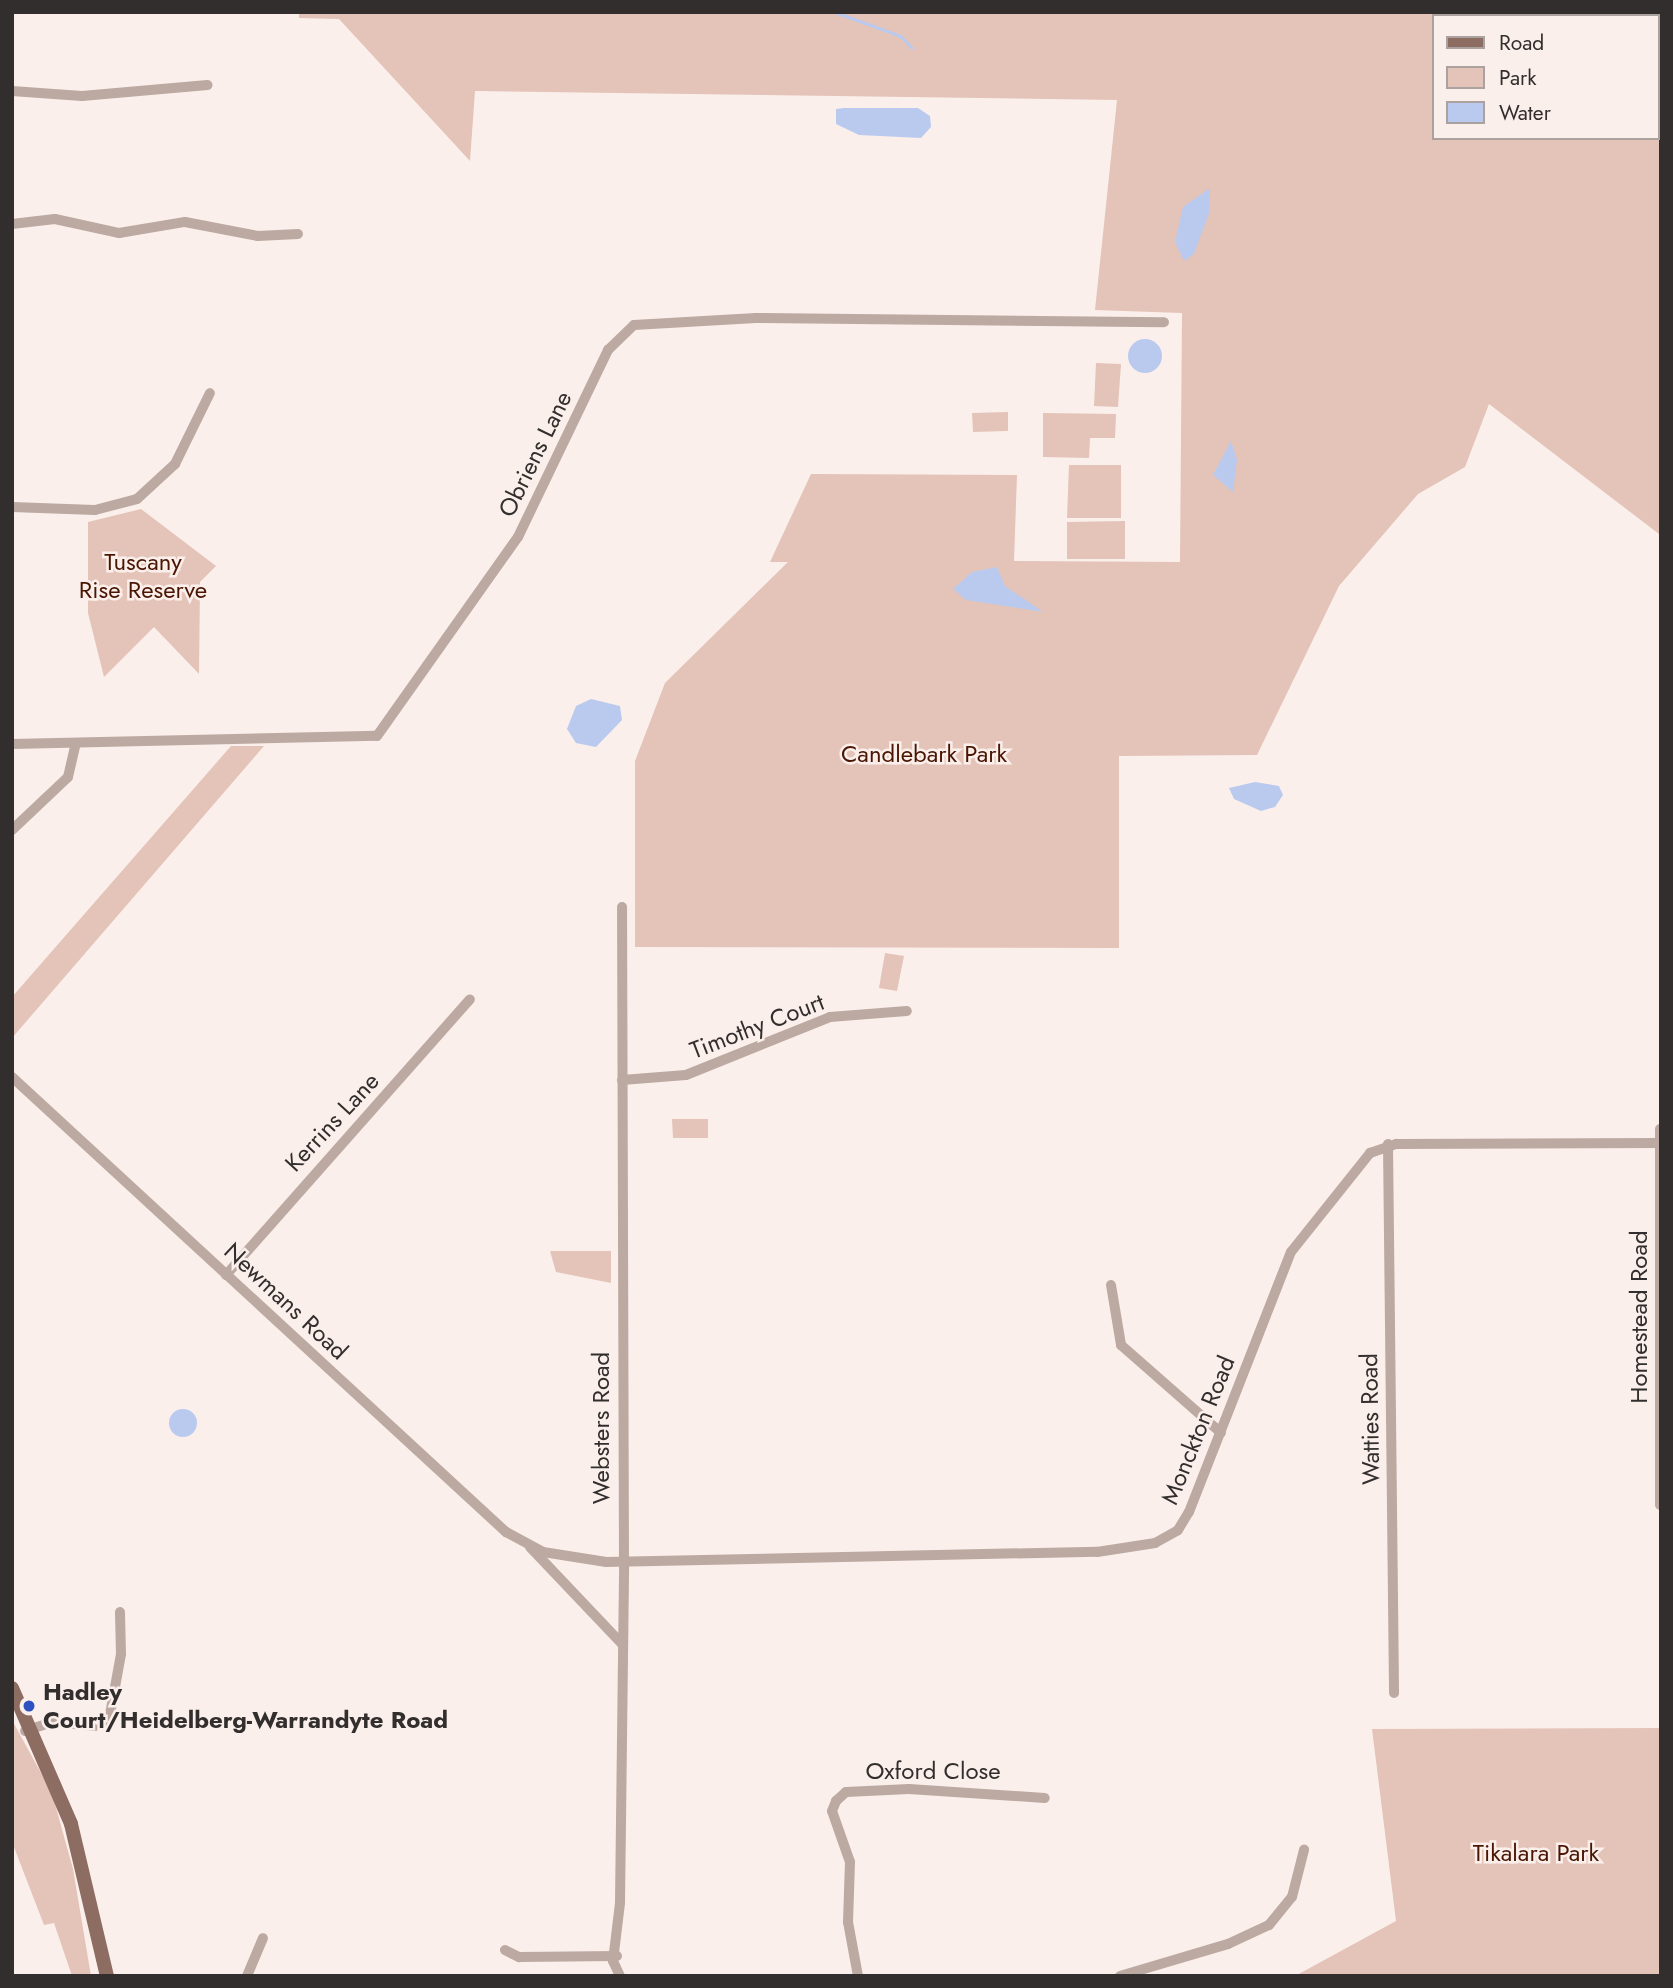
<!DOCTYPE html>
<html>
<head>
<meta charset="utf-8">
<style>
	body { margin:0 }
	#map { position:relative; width:1673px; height:1988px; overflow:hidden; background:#fbefeb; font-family:Jost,sans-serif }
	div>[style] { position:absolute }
	.green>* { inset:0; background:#e4c3b8 }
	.water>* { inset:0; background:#bacaef }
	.round { border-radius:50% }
	.stream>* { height:2.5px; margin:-1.25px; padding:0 1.25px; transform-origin:1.25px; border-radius:1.25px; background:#bacaef }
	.minor>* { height:10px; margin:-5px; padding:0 5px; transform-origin:5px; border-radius:5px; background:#bca9a2 }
	.major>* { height:14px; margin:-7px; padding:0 7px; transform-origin:7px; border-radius:7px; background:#8d6c61 }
	.dots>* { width:19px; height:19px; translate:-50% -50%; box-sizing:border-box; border:4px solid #fbefeb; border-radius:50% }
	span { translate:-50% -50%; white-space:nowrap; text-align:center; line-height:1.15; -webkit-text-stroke:5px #fbefeb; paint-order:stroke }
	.street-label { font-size:24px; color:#322e2d }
	.park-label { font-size:24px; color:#4a1603 }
	.poi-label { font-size:24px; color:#322e2d; font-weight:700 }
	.left { translate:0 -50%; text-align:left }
	.frame { position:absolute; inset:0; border:14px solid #322e2d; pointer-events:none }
	.legend { position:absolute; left:1432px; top:14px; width:228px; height:126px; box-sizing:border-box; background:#fbefeb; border:2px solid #aba29f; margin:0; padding:9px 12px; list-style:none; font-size:21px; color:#322e2d }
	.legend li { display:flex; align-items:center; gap:14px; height:35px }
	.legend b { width:35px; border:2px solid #aba29f }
</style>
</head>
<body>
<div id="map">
	<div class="green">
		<div style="clip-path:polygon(299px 12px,1639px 12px,1433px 16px,1433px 138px,1657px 138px,1657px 58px,1661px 64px,1661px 575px,1659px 534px,1489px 404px,1465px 467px,1418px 494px,1339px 586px,1257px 755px,1119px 756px,1119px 948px,635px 947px,635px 761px,665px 683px,788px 562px,770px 562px,811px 474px,1017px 475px,1014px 561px,1180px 562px,1182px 313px,1095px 310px,1117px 100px,475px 91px,470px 161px,339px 19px,299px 18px)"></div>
		<div style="clip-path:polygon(1096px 363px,1121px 364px,1118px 407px,1094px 406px)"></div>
		<div style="clip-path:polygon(1008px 412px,1008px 431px,973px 432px,972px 413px)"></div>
		<div style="clip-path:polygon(1043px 413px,1116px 414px,1115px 438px,1090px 438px,1089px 458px,1043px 457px)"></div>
		<div style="clip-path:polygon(1069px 465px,1121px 465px,1121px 518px,1067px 518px)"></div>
		<div style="clip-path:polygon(141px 509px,216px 566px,200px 582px,199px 674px,154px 627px,104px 677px,88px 613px,88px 522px)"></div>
		<div style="clip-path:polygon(1125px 521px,1125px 559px,1067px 559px,1067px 522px)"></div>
		<div style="clip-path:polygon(231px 746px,264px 746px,12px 1038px,12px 997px)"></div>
		<div style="clip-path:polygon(885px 953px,904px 956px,897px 991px,879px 988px)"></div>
		<div style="clip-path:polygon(672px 1119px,708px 1119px,708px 1138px,673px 1138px)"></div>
		<div style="clip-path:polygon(550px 1251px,611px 1251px,611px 1283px,556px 1272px)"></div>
		<div style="clip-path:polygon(12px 1720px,52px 1793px,73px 1869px,91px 1976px,72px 1976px,54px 1923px,44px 1925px,12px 1842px)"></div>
		<div style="clip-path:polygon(1661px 1728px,1661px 1976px,1295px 1976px,1396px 1921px,1372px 1729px)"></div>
	</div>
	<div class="water">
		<div style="clip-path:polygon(844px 108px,918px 108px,930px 116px,931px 127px,921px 138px,859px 135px,836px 124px,836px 109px)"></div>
		<div style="clip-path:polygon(1210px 188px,1209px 213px,1194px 254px,1184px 261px,1175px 242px,1183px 207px)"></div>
		<div class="round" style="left:1128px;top:339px;width:34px;height:34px"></div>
		<div style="clip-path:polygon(1231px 441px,1237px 460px,1233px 492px,1213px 475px)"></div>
		<div style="clip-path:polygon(997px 567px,1005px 586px,1043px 612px,966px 600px,953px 589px,972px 572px)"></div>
		<div style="clip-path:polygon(591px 699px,620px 706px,622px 720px,596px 747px,576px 743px,567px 729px,576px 706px)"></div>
		<div style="clip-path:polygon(1255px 782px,1279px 786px,1283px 795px,1275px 807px,1261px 811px,1234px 799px,1229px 788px)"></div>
		<div class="round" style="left:169px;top:1409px;width:28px;height:28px"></div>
	</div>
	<div class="stream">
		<div style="left:835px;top:12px;width:70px;rotate:20deg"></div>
		<div style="left:901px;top:36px;width:16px;rotate:47deg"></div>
	</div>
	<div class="minor">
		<div style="left:12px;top:91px;width:70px;rotate:4.1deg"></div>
		<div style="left:82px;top:96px;width:126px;rotate:-5deg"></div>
		<div style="left:12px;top:224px;width:43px;rotate:-6.6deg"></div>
		<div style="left:55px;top:219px;width:66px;rotate:12.3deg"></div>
		<div style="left:119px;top:233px;width:67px;rotate:-9.5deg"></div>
		<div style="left:185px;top:222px;width:74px;rotate:10.9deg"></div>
		<div style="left:258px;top:236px;width:40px;rotate:-2.9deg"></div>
		<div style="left:12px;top:507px;width:83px;rotate:2.1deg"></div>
		<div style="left:95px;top:510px;width:43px;rotate:-14.7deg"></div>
		<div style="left:137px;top:499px;width:52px;rotate:-42.6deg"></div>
		<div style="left:175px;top:464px;width:79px;rotate:-63.8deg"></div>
		<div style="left:12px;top:744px;width:365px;rotate:-1.3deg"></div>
		<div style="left:377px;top:736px;width:244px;rotate:-54.7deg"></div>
		<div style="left:518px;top:537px;width:208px;rotate:-64.3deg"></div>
		<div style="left:608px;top:350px;width:36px;rotate:-44deg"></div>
		<div style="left:634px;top:325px;width:122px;rotate:-3.3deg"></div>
		<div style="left:756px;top:318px;width:408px;rotate:0.6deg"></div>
		<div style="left:12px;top:830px;width:77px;rotate:-43.4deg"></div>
		<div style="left:68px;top:777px;width:35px;rotate:-77deg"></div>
		<div style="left:12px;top:1077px;width:672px;rotate:42.65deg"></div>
		<div style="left:506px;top:1532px;width:42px;rotate:28.4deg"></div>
		<div style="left:543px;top:1552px;width:64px;rotate:9deg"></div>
		<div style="left:606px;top:1562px;width:491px;rotate:-1.2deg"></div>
		<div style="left:1097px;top:1552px;width:59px;rotate:-8.8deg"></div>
		<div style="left:1155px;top:1543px;width:26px;rotate:-29deg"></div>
		<div style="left:1178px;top:1530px;width:21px;rotate:-59deg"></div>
		<div style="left:1189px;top:1512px;width:279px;rotate:-68.6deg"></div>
		<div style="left:1291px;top:1252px;width:127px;rotate:-51.4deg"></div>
		<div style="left:1370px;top:1153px;width:28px;rotate:-19deg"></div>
		<div style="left:1396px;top:1144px;width:264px;rotate:-0.2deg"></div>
		<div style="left:622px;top:1080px;width:64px;rotate:-4.5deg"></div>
		<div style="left:686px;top:1075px;width:155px;rotate:-21.9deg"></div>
		<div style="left:830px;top:1017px;width:77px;rotate:-4.5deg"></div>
		<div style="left:1388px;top:1144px;width:549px;rotate:89.37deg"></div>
		<div style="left:226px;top:1275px;width:368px;rotate:-48.5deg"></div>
		<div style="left:1111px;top:1285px;width:61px;rotate:80.5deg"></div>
		<div style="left:1121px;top:1345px;width:133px;rotate:41.3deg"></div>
		<div style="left:1660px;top:1505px;width:376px;rotate:-90deg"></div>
		<div style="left:530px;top:1547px;width:135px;rotate:46.5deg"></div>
		<div style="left:25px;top:1731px;width:28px;rotate:-18deg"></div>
		<div style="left:52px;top:1722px;width:43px;rotate:5.3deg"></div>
		<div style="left:95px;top:1726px;width:15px;rotate:-23deg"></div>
		<div style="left:109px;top:1720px;width:67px;rotate:-79.7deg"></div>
		<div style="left:121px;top:1654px;width:42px;rotate:-91.4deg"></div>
		<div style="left:505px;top:1950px;width:16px;rotate:27deg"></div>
		<div style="left:519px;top:1957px;width:98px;rotate:-0.6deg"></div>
		<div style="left:247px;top:1976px;width:41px;rotate:-67.2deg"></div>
		<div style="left:620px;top:1976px;width:17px;rotate:-115deg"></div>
		<div style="left:613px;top:1961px;width:58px;rotate:-83.1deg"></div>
		<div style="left:620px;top:1903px;width:337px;rotate:-89.3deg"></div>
		<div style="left:624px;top:1566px;width:659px;rotate:-90.17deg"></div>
		<div style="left:858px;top:1976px;width:55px;rotate:-100.5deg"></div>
		<div style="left:848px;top:1922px;width:60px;rotate:-88.1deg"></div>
		<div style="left:850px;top:1862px;width:54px;rotate:-109.4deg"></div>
		<div style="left:832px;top:1811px;width:11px;rotate:-68deg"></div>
		<div style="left:836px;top:1801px;width:13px;rotate:-42deg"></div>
		<div style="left:846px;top:1792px;width:63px;rotate:-2.7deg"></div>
		<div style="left:909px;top:1789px;width:136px;rotate:3.8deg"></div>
		<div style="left:1120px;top:1976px;width:113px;rotate:-16.5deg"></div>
		<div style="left:1228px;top:1944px;width:45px;rotate:-24.9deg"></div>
		<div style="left:1269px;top:1925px;width:36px;rotate:-51deg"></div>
		<div style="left:1292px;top:1897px;width:49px;rotate:-75.7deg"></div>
	</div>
	<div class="major">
		<div style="left:12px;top:1688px;width:148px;rotate:66.5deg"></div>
		<div style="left:71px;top:1824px;width:156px;rotate:76.7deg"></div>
	</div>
	<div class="dots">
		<div style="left:29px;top:1706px;background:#2d51c1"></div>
	</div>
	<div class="street-label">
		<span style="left:535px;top:454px;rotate:-64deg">Obriens Lane</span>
		<span style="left:757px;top:1026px;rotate:-21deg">Timothy Court</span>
		<span style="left:332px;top:1122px;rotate:-47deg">Kerrins Lane</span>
		<span style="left:286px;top:1301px;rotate:43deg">Newmans Road</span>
		<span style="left:1639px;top:1317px;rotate:-90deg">Homestead Road</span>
		<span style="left:1370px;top:1419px;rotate:-91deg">Watties Road</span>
		<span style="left:601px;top:1428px;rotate:-90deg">Websters Road</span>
		<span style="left:1198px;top:1430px;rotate:-68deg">Monckton Road</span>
		<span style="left:933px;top:1771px">Oxford Close</span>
	</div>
	<div class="park-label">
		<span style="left:143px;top:576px">Tuscany<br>Rise Reserve</span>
		<span style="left:924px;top:754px">Candlebark Park</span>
		<span style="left:1536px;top:1853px">Tikalara Park</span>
	</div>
	<div class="poi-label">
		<span class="left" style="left:43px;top:1706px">Hadley<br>Court/Heidelberg-Warrandyte Road</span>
	</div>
	<div class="frame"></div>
	<ul class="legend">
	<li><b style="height:9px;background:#8d6c61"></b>Road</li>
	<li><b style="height:19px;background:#e4c3b8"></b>Park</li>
	<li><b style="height:19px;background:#bacaef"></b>Water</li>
	</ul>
</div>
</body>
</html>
